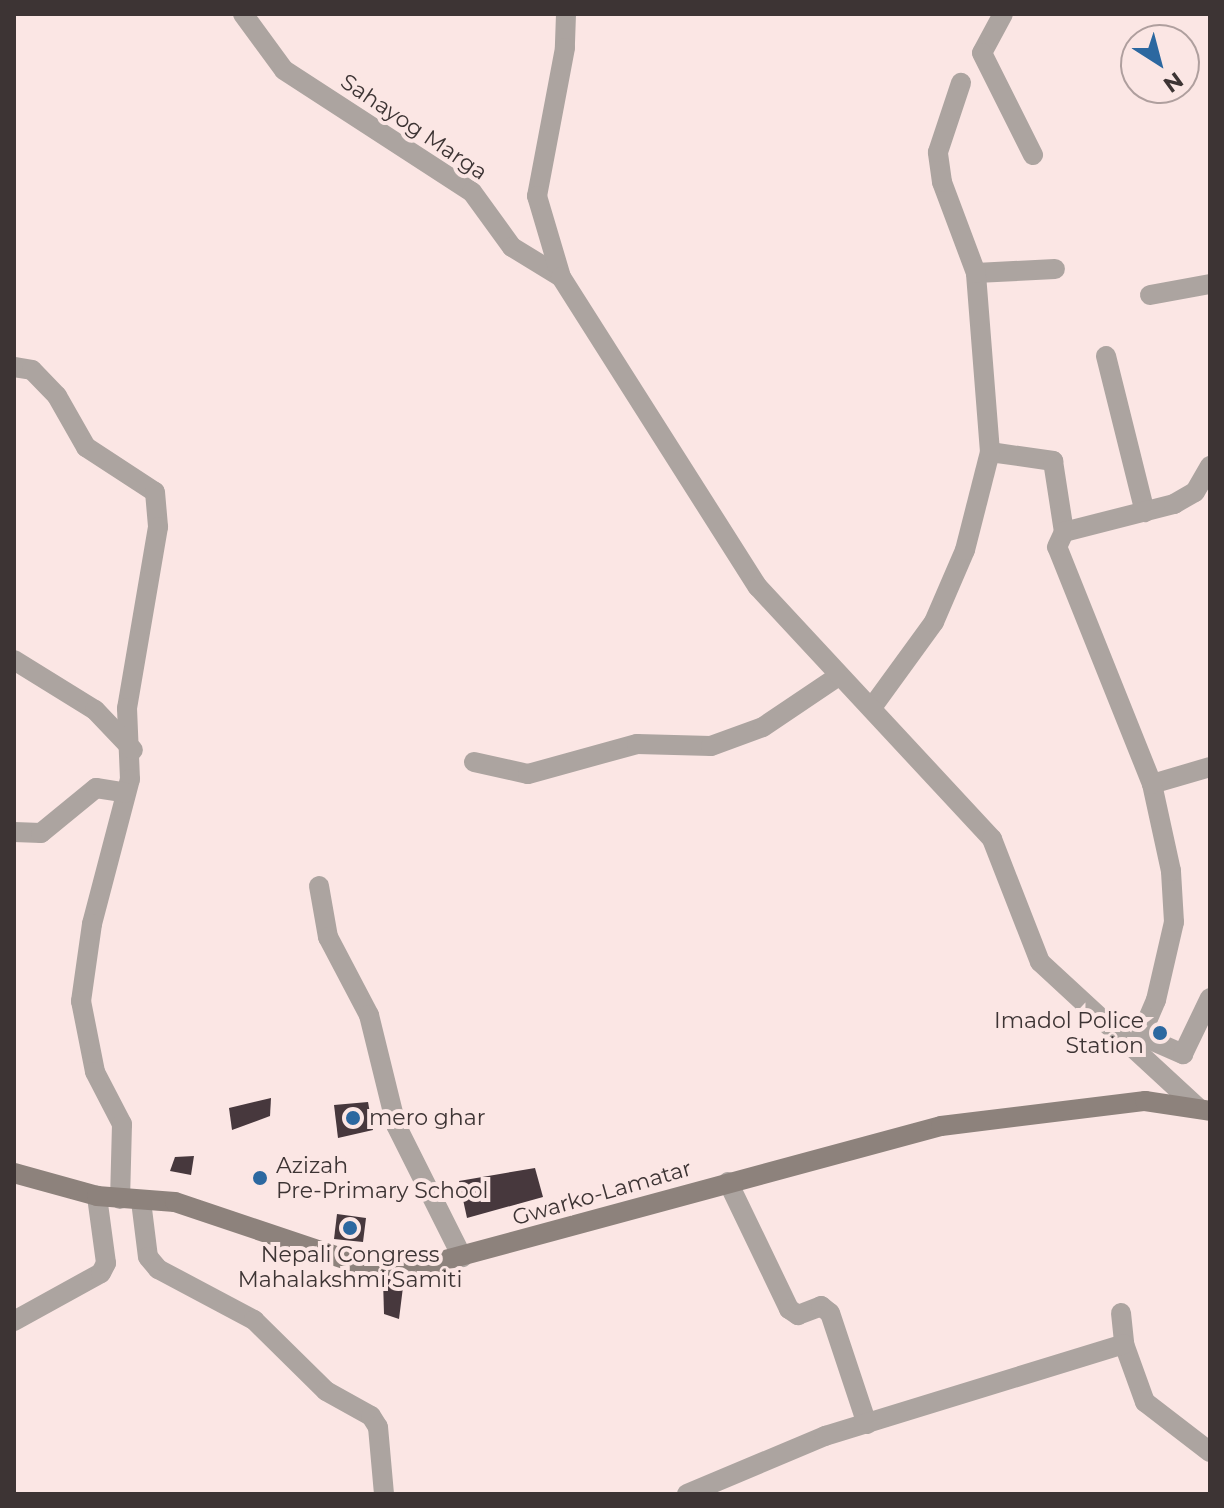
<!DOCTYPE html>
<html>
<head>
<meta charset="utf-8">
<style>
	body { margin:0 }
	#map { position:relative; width:1224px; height:1508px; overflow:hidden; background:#fbe6e4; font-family:Montserrat,sans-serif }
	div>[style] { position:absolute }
	.building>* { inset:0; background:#47383d }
	.minor>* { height:20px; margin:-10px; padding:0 10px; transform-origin:10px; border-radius:10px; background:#aca4a0 }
	.tertiary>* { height:20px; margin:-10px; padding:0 10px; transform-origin:10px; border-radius:10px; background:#aca4a0 }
	.secondary>* { height:20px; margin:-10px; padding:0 10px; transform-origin:10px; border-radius:10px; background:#8d827c }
	.dots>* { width:22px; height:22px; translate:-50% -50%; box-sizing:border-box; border:4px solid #fbe6e4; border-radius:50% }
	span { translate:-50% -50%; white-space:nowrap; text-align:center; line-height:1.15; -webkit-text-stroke:8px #fbe6e4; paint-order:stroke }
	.street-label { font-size:22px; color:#3d3434 }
	.poi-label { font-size:22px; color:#3d3434 }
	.right { translate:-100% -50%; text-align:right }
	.left { translate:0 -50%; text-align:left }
	.frame { position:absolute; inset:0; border:16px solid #3d3434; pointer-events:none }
	.north { position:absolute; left:1120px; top:24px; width:80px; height:80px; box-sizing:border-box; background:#fbe6e4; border:2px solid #af9f9e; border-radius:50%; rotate:144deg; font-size:22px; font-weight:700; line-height:32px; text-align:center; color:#3d3434 }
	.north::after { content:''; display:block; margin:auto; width:28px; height:36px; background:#2c68a0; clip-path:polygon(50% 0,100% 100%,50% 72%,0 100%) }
</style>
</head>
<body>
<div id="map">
	<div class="building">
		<div style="clip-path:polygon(271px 1098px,270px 1116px,232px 1130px,229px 1108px)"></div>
		<div style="clip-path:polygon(368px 1102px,373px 1130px,338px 1138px,334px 1105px)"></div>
		<div style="clip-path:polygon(194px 1156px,191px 1175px,170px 1171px,175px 1157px)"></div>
		<div style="clip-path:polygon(535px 1168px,543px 1197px,467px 1218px,459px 1181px)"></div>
		<div style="clip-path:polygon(337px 1214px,366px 1218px,363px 1242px,334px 1239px)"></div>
		<div style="clip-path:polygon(383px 1279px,404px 1279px,399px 1319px,384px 1314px)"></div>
	</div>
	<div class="minor">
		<div style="left:243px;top:14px;width:69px;rotate:53.8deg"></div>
		<div style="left:284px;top:70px;width:224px;rotate:33deg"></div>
		<div style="left:472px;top:192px;width:68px;rotate:54deg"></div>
		<div style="left:512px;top:247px;width:57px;rotate:31.5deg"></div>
		<div style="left:1003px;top:14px;width:44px;rotate:118.3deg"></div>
		<div style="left:982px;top:53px;width:114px;rotate:63.4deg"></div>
		<div style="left:976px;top:273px;width:79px;rotate:-2.9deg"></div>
		<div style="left:1150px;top:295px;width:61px;rotate:-10.4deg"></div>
		<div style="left:1106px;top:356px;width:161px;rotate:76deg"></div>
		<div style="left:14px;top:367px;width:18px;rotate:9deg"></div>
		<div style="left:32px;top:370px;width:36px;rotate:46deg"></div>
		<div style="left:57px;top:396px;width:59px;rotate:60.4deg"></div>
		<div style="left:86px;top:447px;width:82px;rotate:33.1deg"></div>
		<div style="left:155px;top:492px;width:35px;rotate:85deg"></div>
		<div style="left:158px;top:527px;width:184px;rotate:99.7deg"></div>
		<div style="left:127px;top:708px;width:71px;rotate:87.6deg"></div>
		<div style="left:130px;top:779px;width:150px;rotate:104.7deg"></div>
		<div style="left:92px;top:924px;width:78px;rotate:98.1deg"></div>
		<div style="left:81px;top:1001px;width:72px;rotate:78.8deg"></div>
		<div style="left:95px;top:1072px;width:59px;rotate:62.6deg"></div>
		<div style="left:122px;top:1124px;width:75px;rotate:91.5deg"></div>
		<div style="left:990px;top:452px;width:64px;rotate:8.1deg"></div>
		<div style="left:1053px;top:461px;width:72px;rotate:81.2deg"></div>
		<div style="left:14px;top:660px;width:95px;rotate:31.7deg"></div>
		<div style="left:95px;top:710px;width:55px;rotate:46.5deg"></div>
		<div style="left:873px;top:706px;width:104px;rotate:-54deg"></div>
		<div style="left:934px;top:622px;width:78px;rotate:-66.7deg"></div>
		<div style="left:965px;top:550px;width:101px;rotate:-75.7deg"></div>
		<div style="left:990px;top:452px;width:180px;rotate:-94.5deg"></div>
		<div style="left:976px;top:273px;width:97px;rotate:-110.5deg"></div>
		<div style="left:942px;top:182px;width:30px;rotate:-98deg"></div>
		<div style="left:938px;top:152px;width:73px;rotate:-71.6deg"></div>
		<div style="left:474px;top:762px;width:55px;rotate:12.5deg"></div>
		<div style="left:528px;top:774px;width:113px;rotate:-15.4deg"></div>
		<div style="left:637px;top:744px;width:74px;rotate:1.5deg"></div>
		<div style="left:711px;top:746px;width:55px;rotate:-20.1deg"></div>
		<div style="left:763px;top:727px;width:89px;rotate:-34deg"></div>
		<div style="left:1152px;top:784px;width:60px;rotate:-16.3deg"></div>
		<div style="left:14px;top:832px;width:27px;rotate:2deg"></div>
		<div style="left:41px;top:833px;width:71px;rotate:-39.3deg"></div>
		<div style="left:96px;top:788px;width:30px;rotate:9deg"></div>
		<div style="left:319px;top:886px;width:52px;rotate:80deg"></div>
		<div style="left:328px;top:937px;width:88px;rotate:62.3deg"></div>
		<div style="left:369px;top:1015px;width:113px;rotate:76.2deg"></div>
		<div style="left:396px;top:1125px;width:148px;rotate:63.4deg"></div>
		<div style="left:1144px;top:1037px;width:43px;rotate:23.6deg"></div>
		<div style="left:1183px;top:1054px;width:62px;rotate:-64.3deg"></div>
		<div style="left:1135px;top:1049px;width:53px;rotate:-66.8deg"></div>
		<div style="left:1156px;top:1000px;width:80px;rotate:-77deg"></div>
		<div style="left:1174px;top:922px;width:51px;rotate:-93.4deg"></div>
		<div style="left:1171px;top:871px;width:89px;rotate:-102.3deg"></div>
		<div style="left:1152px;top:784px;width:255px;rotate:-111.8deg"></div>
		<div style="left:1057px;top:547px;width:17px;rotate:-65deg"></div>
		<div style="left:1064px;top:532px;width:114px;rotate:-14.3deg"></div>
		<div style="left:1174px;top:504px;width:24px;rotate:-30deg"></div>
		<div style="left:1195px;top:492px;width:30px;rotate:-60deg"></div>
		<div style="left:728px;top:1182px;width:141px;rotate:64.3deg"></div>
		<div style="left:789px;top:1309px;width:11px;rotate:34deg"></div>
		<div style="left:798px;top:1315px;width:25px;rotate:-21deg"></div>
		<div style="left:821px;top:1306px;width:11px;rotate:38deg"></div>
		<div style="left:830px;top:1313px;width:117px;rotate:71.6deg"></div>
		<div style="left:141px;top:1201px;width:56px;rotate:82.9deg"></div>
		<div style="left:148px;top:1257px;width:16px;rotate:50deg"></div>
		<div style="left:158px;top:1269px;width:109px;rotate:28deg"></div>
		<div style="left:254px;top:1320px;width:101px;rotate:44.6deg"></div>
		<div style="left:326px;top:1391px;width:51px;rotate:29.1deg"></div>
		<div style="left:371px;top:1416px;width:13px;rotate:58deg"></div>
		<div style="left:378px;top:1427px;width:67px;rotate:84.9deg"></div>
		<div style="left:1121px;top:1313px;width:31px;rotate:84deg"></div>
		<div style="left:1124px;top:1344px;width:62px;rotate:70.1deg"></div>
		<div style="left:1145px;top:1402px;width:82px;rotate:37.6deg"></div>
		<div style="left:14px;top:1321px;width:99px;rotate:-28.9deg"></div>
		<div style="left:101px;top:1273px;width:11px;rotate:-63deg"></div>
		<div style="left:106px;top:1263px;width:68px;rotate:-97.7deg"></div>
		<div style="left:687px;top:1494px;width:150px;rotate:-22.8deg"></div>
		<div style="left:825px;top:1436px;width:313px;rotate:-17.1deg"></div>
	</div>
	<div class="tertiary">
		<div style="left:566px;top:14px;width:34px;rotate:92deg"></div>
		<div style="left:565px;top:48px;width:151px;rotate:100.7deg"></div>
		<div style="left:537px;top:196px;width:84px;rotate:73.5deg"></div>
		<div style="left:561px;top:277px;width:367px;rotate:57.6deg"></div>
		<div style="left:758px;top:587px;width:344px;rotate:47.1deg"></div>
		<div style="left:992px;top:839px;width:132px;rotate:68.7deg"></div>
		<div style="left:1040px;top:962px;width:214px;rotate:42.7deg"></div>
	</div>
	<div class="secondary">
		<div style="left:14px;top:1173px;width:86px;rotate:15.5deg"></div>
		<div style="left:97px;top:1196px;width:78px;rotate:4.4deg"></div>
		<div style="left:175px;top:1202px;width:200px;rotate:18.6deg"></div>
		<div style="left:365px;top:1266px;width:62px;rotate:-0.9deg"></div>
		<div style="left:427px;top:1265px;width:532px;rotate:-15.13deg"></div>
		<div style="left:941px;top:1126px;width:206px;rotate:-7deg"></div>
		<div style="left:1145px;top:1101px;width:66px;rotate:8.7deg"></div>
	</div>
	<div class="dots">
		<div style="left:1160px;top:1033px;background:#2c68a0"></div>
		<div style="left:353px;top:1118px;background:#2c68a0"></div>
		<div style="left:260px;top:1178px;background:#2c68a0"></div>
		<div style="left:350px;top:1228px;background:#2c68a0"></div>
	</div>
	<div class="street-label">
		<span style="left:414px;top:127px;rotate:34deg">Sahayog Marga</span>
		<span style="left:602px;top:1193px;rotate:-16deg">Gwarko-Lamatar</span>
	</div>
	<div class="poi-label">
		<span class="right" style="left:1144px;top:1033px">Imadol Police<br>Station</span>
		<span class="left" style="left:369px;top:1118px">mero ghar</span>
		<span class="left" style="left:276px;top:1178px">Azizah<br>Pre-Primary School</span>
		<span style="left:350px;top:1267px">Nepali Congress<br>Mahalakshmi Samiti</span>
	</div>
	<div class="frame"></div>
	<div class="north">N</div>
</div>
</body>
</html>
